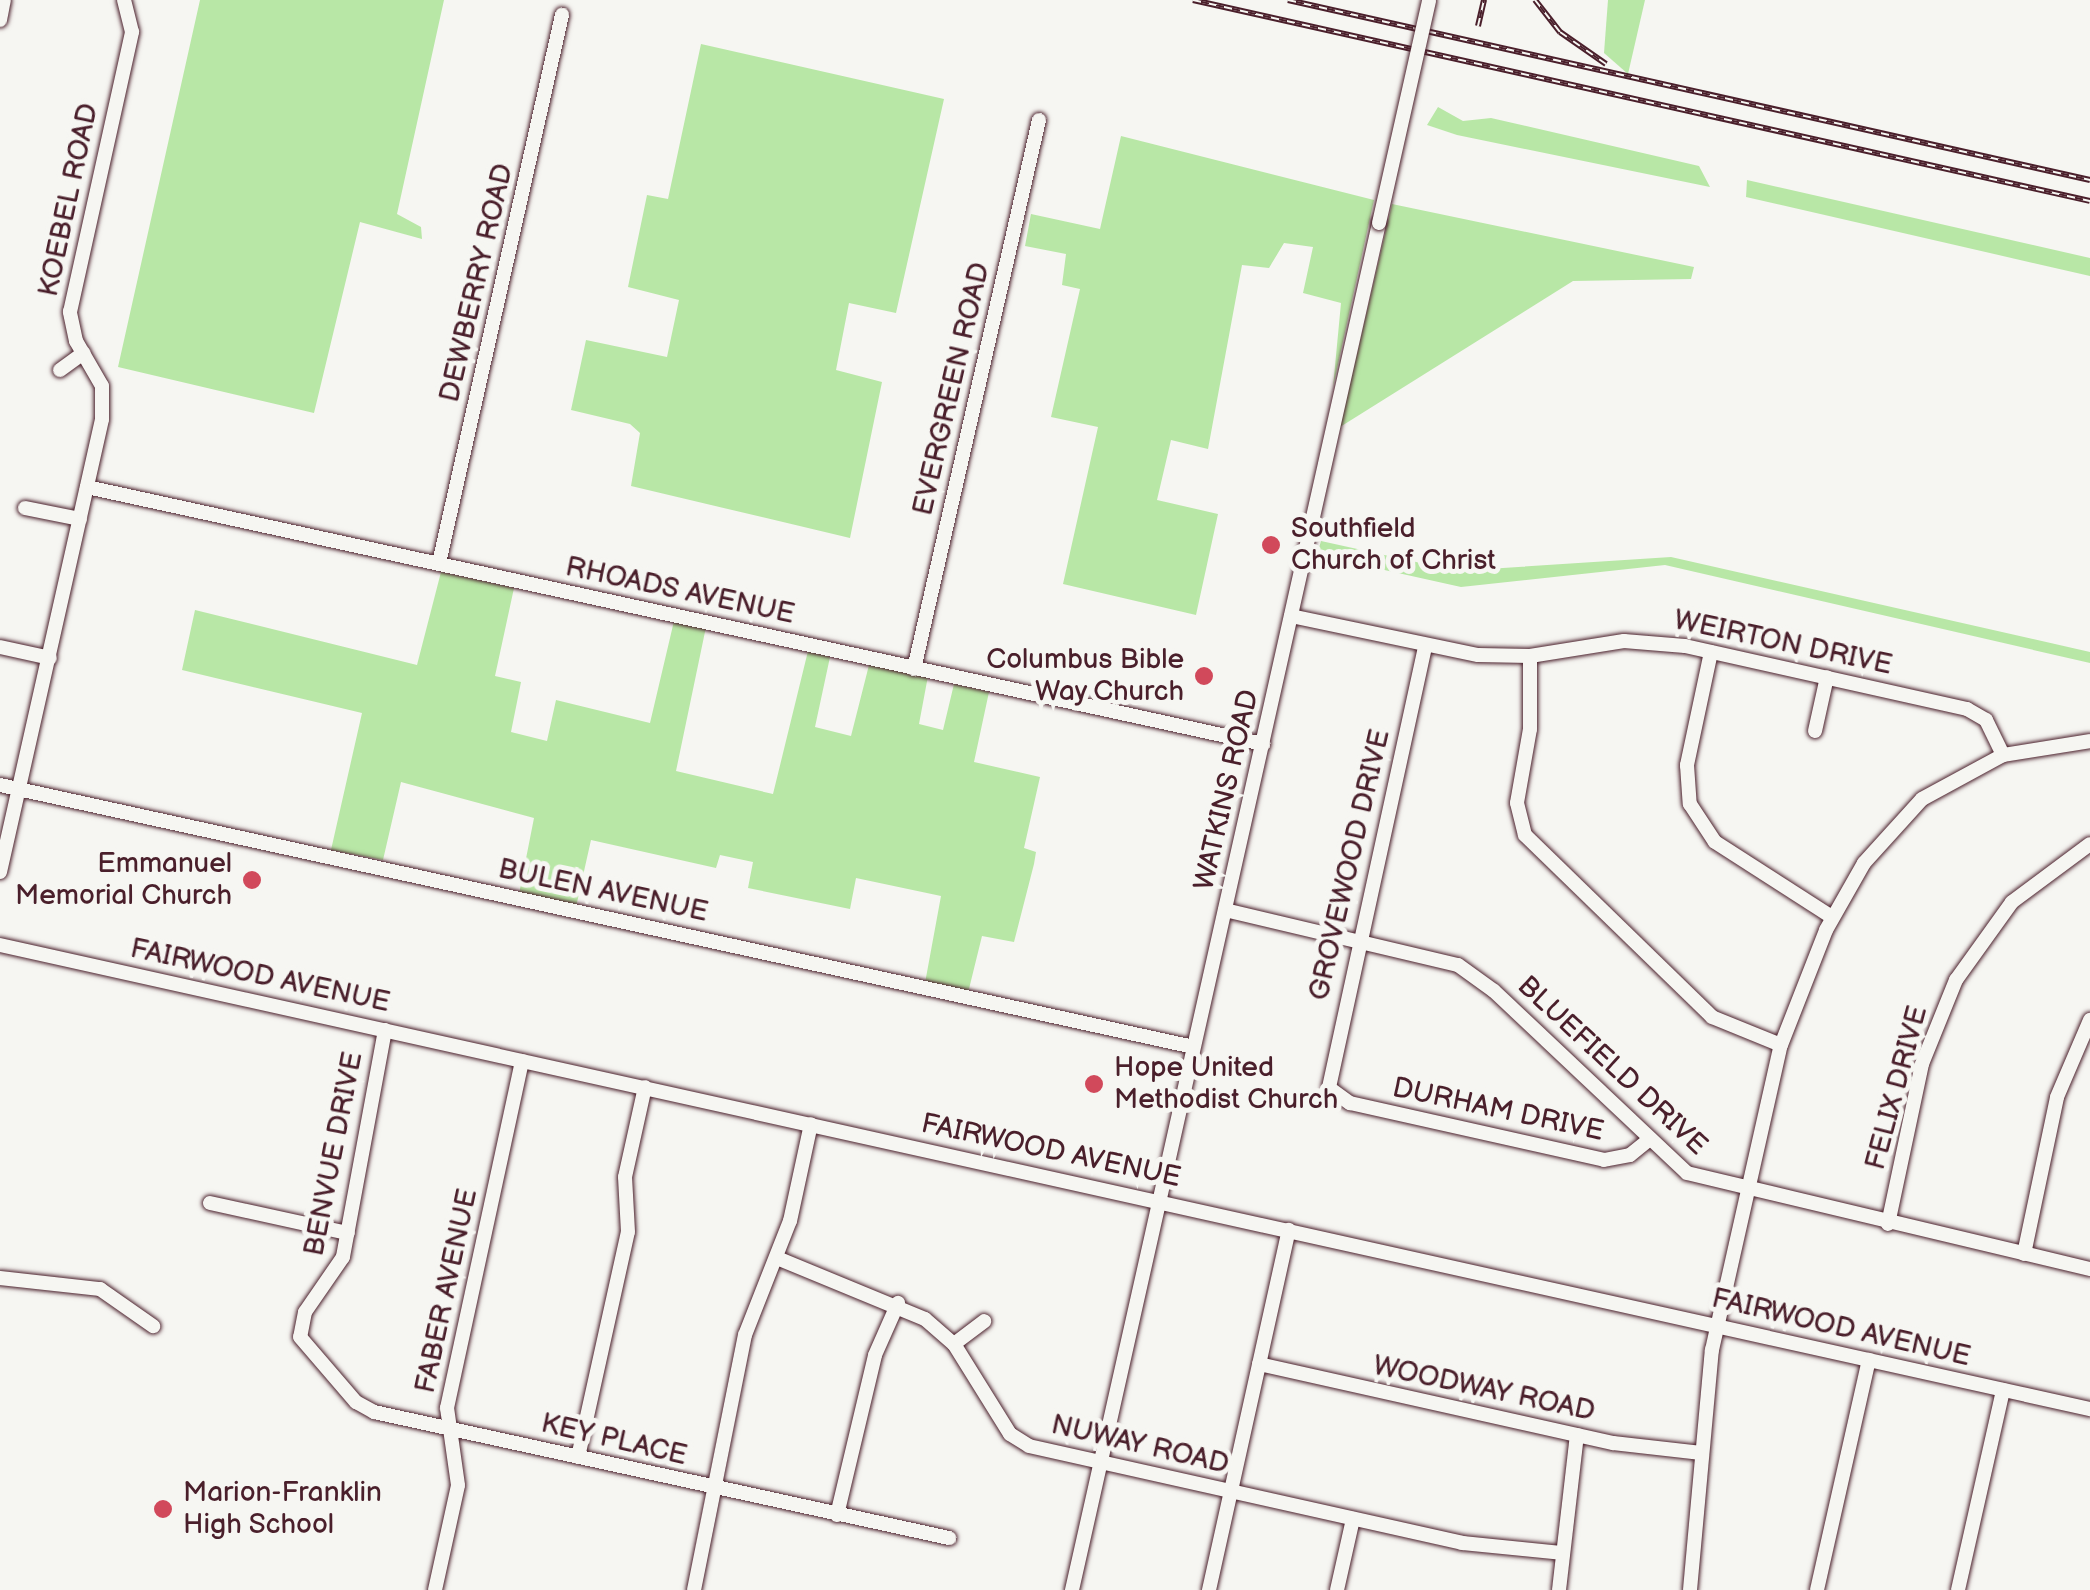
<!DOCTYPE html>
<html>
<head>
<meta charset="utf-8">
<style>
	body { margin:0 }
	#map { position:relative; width:2090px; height:1590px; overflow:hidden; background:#f6f6f2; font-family:"Balsamiq Sans",sans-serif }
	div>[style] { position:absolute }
	.green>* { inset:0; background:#b8e7a6 }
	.roads { filter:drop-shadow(0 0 2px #4a1f2b) drop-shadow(0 0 2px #4a1f2b) }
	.minor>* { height:14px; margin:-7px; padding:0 7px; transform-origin:7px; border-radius:7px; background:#f6f6f2 }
	.rail>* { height:6px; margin-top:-3px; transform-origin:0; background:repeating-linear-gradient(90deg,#f6f6f2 0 8px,#4a1f2b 0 16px); box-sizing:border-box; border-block:2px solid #4a1f2b }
	.bridges { filter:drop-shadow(0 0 2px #4a1f2b) drop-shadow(0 0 2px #4a1f2b) }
	.minor-bridge>* { height:14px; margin:-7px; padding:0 7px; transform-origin:7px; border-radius:7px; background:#f6f6f2 }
	.dots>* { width:28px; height:28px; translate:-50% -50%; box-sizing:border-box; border:5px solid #f6f6f2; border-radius:50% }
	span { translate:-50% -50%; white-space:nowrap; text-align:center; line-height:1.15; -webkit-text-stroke:10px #f6f6f2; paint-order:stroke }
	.street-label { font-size:28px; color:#4a1f2b }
	.poi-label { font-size:28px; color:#4a1f2b }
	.left { translate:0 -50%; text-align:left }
	.right { translate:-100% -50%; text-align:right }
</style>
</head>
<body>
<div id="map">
	<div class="green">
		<div style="clip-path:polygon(200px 0,444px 0,397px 214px,421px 227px,422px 239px,360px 222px,314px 413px,118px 367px)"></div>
		<div style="clip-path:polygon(1608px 0,1645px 0,1628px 74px,1604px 53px)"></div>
		<div style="clip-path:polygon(701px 44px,944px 99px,896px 313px,849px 303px,836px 370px,882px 382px,850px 538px,631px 486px,640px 433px,630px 424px,571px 410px,586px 340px,667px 357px,679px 300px,628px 287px,647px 195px,668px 199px)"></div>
		<div style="clip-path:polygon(1438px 107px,1463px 121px,1491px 118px,1699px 166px,1710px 187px,1457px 135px,1427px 125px)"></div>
		<div style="clip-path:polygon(1121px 136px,1374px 200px,1333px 387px,1341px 303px,1303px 293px,1313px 247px,1284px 243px,1269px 268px,1242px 265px,1208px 449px,1171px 440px,1157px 500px,1218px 514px,1196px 615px,1063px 584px,1098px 427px,1051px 417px,1080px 289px,1062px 285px,1066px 254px,1025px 246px,1031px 214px,1100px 229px)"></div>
		<div style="clip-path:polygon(1747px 180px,2090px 258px,2090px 276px,1746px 197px)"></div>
		<div style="clip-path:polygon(1392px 204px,1694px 267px,1691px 279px,1573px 281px,1340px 427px)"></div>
		<div style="clip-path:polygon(1321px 541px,1457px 571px,1671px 557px,2090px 652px,2090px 663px,1665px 565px,1461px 587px,1317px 555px)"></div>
		<div style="clip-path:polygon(441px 572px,514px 588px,495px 676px,521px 682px,511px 732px,547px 741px,556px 700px,650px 723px,674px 621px,706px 627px,676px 771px,773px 794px,808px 651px,830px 657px,815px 727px,851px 736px,869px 665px,928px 676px,919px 724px,943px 730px,954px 684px,989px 692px,974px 762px,1040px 777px,1024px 848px,1036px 852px,1034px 864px,1014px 942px,982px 936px,968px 993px,925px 983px,941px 896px,856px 878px,850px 909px,748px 888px,753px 862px,720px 855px,716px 868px,591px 840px,576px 907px,519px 894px,534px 818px,401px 782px,383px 860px,331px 850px,362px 713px,182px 670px,195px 610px,417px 665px)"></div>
	</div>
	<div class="roads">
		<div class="minor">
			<div style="left:0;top:20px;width:20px;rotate:-79deg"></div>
			<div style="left:60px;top:370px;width:29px;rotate:-36deg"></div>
			<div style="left:87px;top:487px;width:1204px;rotate:12.33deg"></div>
			<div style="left:25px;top:508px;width:56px;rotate:11.3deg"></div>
			<div style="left:439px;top:563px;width:562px;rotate:-77.35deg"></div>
			<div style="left:1291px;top:616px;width:191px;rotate:11.8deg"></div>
			<div style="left:1478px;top:655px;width:52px;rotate:1.1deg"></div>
			<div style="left:1530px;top:656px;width:95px;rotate:-9.1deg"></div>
			<div style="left:1624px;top:641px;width:61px;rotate:4.7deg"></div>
			<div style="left:1685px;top:646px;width:289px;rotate:12.6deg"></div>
			<div style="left:1967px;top:709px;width:22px;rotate:30deg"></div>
			<div style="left:1986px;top:720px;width:39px;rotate:64deg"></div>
			<div style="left:0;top:647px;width:51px;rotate:12.4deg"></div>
			<div style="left:1425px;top:647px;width:451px;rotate:102.3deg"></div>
			<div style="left:1329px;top:1088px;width:26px;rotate:36deg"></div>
			<div style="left:1350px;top:1103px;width:260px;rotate:12.6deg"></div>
			<div style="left:1604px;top:1160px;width:26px;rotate:-11deg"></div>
			<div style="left:1630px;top:1155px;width:26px;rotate:-39deg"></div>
			<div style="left:1711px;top:652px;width:116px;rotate:102deg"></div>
			<div style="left:1687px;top:765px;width:39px;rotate:86deg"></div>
			<div style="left:1690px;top:804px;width:45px;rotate:56.7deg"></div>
			<div style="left:1715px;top:842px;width:139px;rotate:32.7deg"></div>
			<div style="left:1530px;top:656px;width:73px;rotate:90deg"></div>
			<div style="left:1530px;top:729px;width:75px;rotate:100deg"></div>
			<div style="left:1517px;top:803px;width:33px;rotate:76deg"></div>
			<div style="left:1525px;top:835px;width:261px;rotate:44.2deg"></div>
			<div style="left:1712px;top:1017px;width:74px;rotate:22.1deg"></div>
			<div style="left:914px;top:669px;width:563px;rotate:-77.17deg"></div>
			<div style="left:1815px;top:731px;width:55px;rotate:-77.5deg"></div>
			<div style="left:0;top:785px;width:1222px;rotate:12.38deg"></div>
			<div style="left:0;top:872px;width:464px;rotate:-77.3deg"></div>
			<div style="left:102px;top:419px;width:33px;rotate:-90deg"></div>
			<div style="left:102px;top:386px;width:52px;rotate:-120deg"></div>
			<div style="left:76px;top:341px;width:30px;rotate:-102deg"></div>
			<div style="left:70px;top:312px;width:287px;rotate:-77.5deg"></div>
			<div style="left:132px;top:32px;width:33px;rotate:-104deg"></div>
			<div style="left:1225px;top:910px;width:239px;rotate:13.3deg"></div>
			<div style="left:1458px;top:965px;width:44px;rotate:35.8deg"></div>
			<div style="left:1494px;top:991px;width:265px;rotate:43.3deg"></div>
			<div style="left:1687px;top:1173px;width:414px;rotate:13.4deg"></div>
			<div style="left:0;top:945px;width:2141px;rotate:12.52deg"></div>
			<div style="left:385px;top:1030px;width:231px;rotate:100.5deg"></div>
			<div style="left:343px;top:1257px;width:67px;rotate:124.6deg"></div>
			<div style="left:305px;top:1312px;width:25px;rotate:101deg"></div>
			<div style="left:300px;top:1337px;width:86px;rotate:49.3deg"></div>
			<div style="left:356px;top:1402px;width:21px;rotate:29deg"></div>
			<div style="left:374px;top:1412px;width:589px;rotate:12.36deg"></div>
			<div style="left:210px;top:1203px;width:141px;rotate:12.3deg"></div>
			<div style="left:1888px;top:1224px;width:164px;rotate:-78deg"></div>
			<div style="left:1922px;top:1064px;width:91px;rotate:-68deg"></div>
			<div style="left:1956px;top:980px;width:96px;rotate:-54.3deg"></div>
			<div style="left:2012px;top:902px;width:97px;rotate:-36.6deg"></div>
			<div style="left:2024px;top:1254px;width:160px;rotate:-78.1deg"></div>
			<div style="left:2057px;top:1097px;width:84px;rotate:-66.8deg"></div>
			<div style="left:777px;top:1258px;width:160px;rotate:22.4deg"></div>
			<div style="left:925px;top:1319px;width:38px;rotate:41deg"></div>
			<div style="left:954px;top:1344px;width:106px;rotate:58.1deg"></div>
			<div style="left:1010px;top:1434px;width:22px;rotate:32deg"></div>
			<div style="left:1029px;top:1446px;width:444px;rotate:12.6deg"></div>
			<div style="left:1462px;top:1543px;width:100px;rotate:5.7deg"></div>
			<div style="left:0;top:1278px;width:101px;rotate:6.3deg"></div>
			<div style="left:100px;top:1289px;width:65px;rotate:34.9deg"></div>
			<div style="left:954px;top:1344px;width:38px;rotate:-37deg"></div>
			<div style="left:1259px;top:1364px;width:363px;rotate:12.6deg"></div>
			<div style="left:1613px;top:1443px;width:89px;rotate:6.5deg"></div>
			<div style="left:578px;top:1457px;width:230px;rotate:-77.5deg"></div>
			<div style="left:628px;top:1232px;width:55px;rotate:-93.1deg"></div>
			<div style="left:625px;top:1177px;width:92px;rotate:-77.5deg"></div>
			<div style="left:837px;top:1515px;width:164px;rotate:-76.6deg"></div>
			<div style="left:875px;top:1355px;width:57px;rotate:-66.1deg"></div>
			<div style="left:435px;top:1590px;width:107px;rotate:-77.6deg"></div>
			<div style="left:458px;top:1485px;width:78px;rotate:-98.1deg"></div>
			<div style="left:447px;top:1408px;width:355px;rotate:-77.8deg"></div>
			<div style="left:694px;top:1590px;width:260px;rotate:-78.7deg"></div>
			<div style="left:745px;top:1335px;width:123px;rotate:-68.5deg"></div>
			<div style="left:790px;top:1221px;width:99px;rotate:-77.8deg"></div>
			<div style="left:1072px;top:1590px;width:1401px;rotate:-77.34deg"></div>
			<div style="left:1209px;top:1590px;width:369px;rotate:-77.5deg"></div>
			<div style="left:1337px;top:1590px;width:73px;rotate:-77.3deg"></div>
			<div style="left:1559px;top:1590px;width:156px;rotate:-83.4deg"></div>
			<div style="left:1690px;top:1590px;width:241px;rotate:-84.8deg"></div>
			<div style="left:1712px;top:1350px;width:313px;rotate:-77.3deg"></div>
			<div style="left:1781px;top:1045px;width:123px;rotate:-68.6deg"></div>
			<div style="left:1826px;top:930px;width:77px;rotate:-60.4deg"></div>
			<div style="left:1864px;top:863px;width:86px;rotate:-47.8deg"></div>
			<div style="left:1922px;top:799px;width:92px;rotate:-28.5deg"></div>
			<div style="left:2003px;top:755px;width:88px;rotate:-9.1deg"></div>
			<div style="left:1817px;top:1590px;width:236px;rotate:-77.3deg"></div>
			<div style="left:1958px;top:1590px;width:205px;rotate:-77.3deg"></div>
		</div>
	</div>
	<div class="rail">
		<div style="left:1193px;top:0;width:919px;rotate:12.63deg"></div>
		<div style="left:1288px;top:0;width:822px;rotate:12.65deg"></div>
		<div style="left:1535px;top:0;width:41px;rotate:52deg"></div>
		<div style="left:1560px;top:32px;width:56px;rotate:34.8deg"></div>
		<div style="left:1478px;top:26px;width:27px;rotate:-77deg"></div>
	</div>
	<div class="bridges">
		<div class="minor-bridge">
			<div style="left:1379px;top:223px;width:228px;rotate:-77.3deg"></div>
		</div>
	</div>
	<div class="dots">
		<div style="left:1271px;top:545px;background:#d1495b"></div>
		<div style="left:1204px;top:676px;background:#d1495b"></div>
		<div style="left:252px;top:880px;background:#d1495b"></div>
		<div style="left:1094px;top:1084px;background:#d1495b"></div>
		<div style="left:163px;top:1509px;background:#d1495b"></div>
	</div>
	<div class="street-label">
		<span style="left:69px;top:200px;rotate:-78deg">KOEBEL ROAD</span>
		<span style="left:477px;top:283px;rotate:-77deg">DEWBERRY ROAD</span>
		<span style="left:952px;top:389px;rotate:-77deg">EVERGREEN ROAD</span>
		<span style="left:680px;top:591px;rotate:12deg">RHOADS AVENUE</span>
		<span style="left:1783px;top:643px;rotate:12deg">WEIRTON DRIVE</span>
		<span style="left:1227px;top:790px;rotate:-77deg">WATKINS ROAD</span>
		<span style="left:1350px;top:865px;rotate:-77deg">GROVEWOOD DRIVE</span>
		<span style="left:603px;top:891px;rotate:12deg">BULEN AVENUE</span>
		<span style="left:260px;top:976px;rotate:12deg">FAIRWOOD AVENUE</span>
		<span style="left:1612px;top:1066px;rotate:43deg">BLUEFIELD DRIVE</span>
		<span style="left:1897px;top:1088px;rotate:-75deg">FELIX DRIVE</span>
		<span style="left:1498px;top:1110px;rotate:12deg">DURHAM DRIVE</span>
		<span style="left:1051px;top:1151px;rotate:12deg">FAIRWOOD AVENUE</span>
		<span style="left:334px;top:1154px;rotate:-79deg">BENVUE DRIVE</span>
		<span style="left:447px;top:1291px;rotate:-78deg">FABER AVENUE</span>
		<span style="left:1841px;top:1328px;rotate:13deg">FAIRWOOD AVENUE</span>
		<span style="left:1484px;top:1389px;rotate:12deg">WOODWAY ROAD</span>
		<span style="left:614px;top:1440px;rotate:13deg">KEY PLACE</span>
		<span style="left:1140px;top:1445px;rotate:13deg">NUWAY ROAD</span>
	</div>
	<div class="poi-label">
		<span class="left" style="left:1291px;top:545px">Southfield<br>Church of Christ</span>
		<span class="right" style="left:1184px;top:676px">Columbus Bible<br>Way Church</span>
		<span class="right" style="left:232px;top:880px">Emmanuel<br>Memorial Church</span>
		<span class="left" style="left:1114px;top:1084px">Hope United<br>Methodist Church</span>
		<span class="left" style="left:183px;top:1509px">Marion-Franklin<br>High School</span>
	</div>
</div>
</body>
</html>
